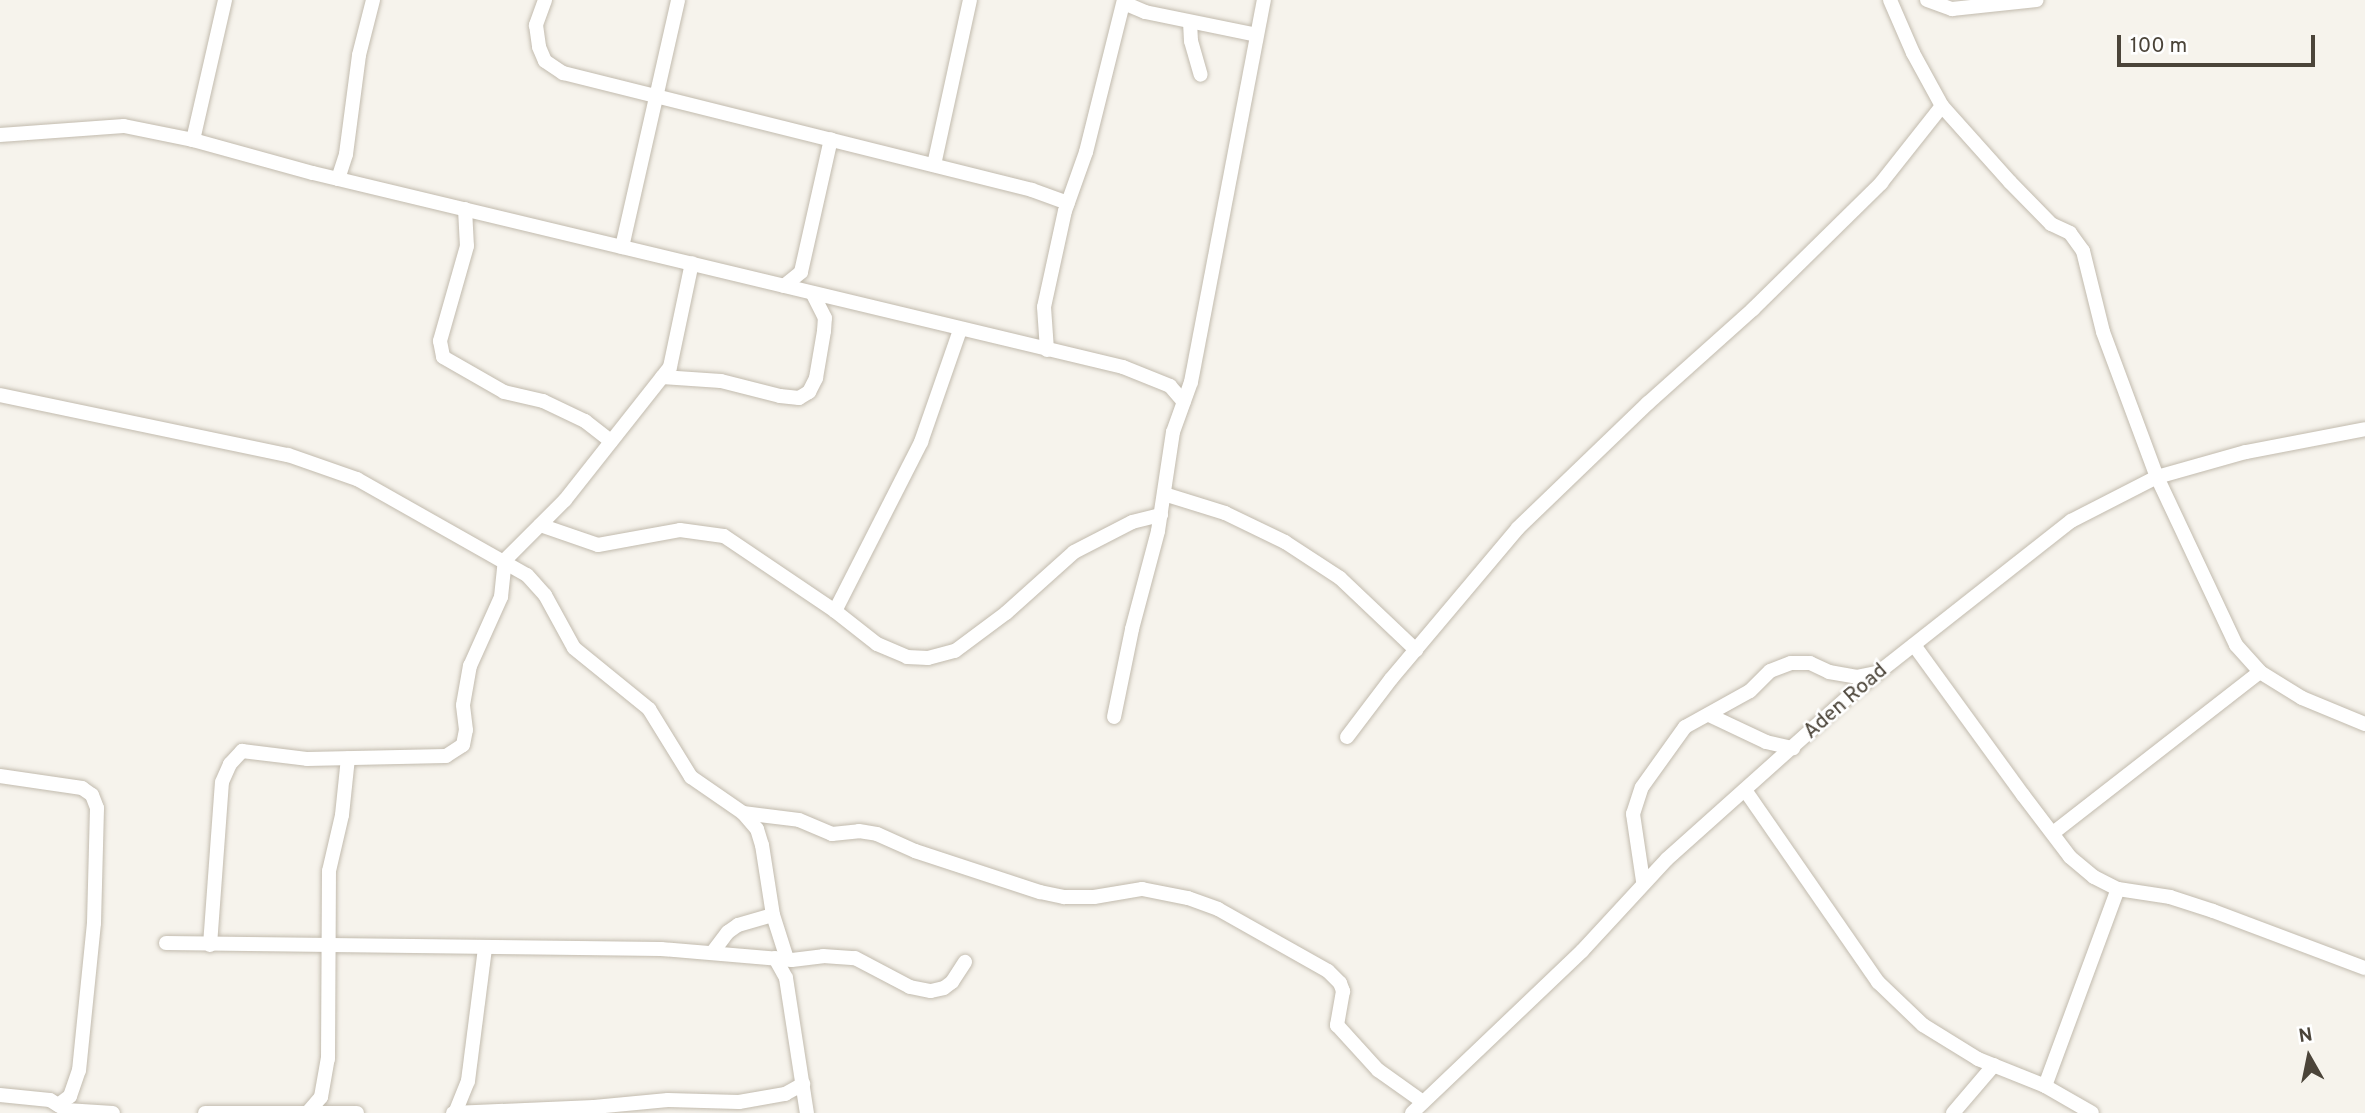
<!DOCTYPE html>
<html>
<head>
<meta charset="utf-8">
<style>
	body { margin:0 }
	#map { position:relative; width:2365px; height:1113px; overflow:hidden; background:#f6f3ec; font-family:Overpass,sans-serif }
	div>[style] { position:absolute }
	.roads { filter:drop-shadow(0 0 2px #c2bbae) drop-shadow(0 0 2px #c2bbae) }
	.minor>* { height:14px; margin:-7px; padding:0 7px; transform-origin:7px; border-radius:7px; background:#fff }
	span { translate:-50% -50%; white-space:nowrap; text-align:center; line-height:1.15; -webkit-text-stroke:5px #fff; paint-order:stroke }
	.street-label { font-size:21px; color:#4b4439 }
	.north { position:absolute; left:2274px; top:1022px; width:70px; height:70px; -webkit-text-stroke:5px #fff; paint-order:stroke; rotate:351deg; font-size:19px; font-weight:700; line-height:28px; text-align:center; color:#4b4439 }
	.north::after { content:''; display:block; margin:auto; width:24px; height:32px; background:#4b4439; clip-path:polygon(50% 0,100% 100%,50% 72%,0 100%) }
	.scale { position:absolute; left:2117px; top:35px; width:198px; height:32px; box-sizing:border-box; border:4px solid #4b4439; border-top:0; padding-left:9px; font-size:21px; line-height:24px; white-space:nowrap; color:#4b4439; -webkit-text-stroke:5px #fff; paint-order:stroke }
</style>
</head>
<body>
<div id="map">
	<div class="roads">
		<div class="minor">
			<div style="left:545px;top:0;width:27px;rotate:110deg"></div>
			<div style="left:536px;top:25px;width:22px;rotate:82deg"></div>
			<div style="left:539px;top:47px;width:15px;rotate:67deg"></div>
			<div style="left:545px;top:61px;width:22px;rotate:34deg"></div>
			<div style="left:563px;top:73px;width:483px;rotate:14deg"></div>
			<div style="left:1032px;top:190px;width:38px;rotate:20deg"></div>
			<div style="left:1890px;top:0;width:58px;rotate:66.5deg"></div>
			<div style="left:1913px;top:53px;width:60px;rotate:61.3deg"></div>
			<div style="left:1942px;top:106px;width:102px;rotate:48.2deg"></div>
			<div style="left:2010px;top:182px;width:59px;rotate:45.7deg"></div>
			<div style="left:2051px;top:224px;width:21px;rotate:25deg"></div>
			<div style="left:2070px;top:233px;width:22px;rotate:54deg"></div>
			<div style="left:2083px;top:251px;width:83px;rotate:76.1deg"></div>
			<div style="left:2103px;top:332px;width:155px;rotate:69.6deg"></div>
			<div style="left:2157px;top:477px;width:186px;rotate:64.8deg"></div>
			<div style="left:2236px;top:645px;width:36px;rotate:48deg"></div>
			<div style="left:2260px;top:672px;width:49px;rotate:31.8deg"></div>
			<div style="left:2302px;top:698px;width:68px;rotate:22.4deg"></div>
			<div style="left:1927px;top:0;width:27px;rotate:20deg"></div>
			<div style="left:1952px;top:9px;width:85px;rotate:-6deg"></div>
			<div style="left:1124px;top:3px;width:23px;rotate:23deg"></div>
			<div style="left:1145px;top:12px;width:114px;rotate:11.6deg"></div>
			<div style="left:1190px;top:22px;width:19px;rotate:87deg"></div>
			<div style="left:1191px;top:41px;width:35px;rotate:74deg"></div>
			<div style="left:0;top:135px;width:124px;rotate:-4.2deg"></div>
			<div style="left:124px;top:126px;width:70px;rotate:11.5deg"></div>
			<div style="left:193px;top:140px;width:124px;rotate:15.4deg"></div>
			<div style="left:313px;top:173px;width:833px;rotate:13.47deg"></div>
			<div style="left:1123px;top:367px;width:51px;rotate:22deg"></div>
			<div style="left:1170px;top:386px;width:21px;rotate:49deg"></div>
			<div style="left:193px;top:140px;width:144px;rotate:-77.1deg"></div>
			<div style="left:934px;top:165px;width:169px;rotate:-77.7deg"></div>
			<div style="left:338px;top:179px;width:26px;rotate:-72deg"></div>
			<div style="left:346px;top:154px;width:100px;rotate:-82.5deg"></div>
			<div style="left:359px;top:55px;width:57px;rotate:-75.7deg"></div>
			<div style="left:465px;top:209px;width:37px;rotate:87deg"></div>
			<div style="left:467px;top:246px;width:99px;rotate:105.9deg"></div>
			<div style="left:440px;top:341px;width:16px;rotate:79deg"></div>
			<div style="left:443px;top:357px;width:70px;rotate:29.8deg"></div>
			<div style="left:504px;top:392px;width:40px;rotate:13deg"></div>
			<div style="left:543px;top:401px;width:47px;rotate:25.5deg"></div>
			<div style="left:585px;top:421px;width:33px;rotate:38deg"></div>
			<div style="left:622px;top:247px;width:253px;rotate:-77.2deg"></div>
			<div style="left:784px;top:286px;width:22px;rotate:-39deg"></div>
			<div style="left:801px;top:272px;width:136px;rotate:-77.3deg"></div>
			<div style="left:1047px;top:350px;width:43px;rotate:-94deg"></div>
			<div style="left:1044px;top:307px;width:98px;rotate:-77.7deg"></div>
			<div style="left:1065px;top:211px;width:63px;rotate:-70.4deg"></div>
			<div style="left:1086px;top:152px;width:157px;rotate:-76deg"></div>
			<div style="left:662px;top:377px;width:59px;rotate:3.9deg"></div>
			<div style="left:721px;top:381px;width:61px;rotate:14.3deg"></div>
			<div style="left:780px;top:396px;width:19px;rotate:6deg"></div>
			<div style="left:799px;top:398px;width:12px;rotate:-31deg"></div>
			<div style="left:809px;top:392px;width:16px;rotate:-63deg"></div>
			<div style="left:816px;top:378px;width:48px;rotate:-80.3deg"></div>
			<div style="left:824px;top:331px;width:13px;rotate:-86deg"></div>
			<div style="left:825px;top:318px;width:27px;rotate:-117deg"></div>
			<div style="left:0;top:395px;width:294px;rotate:11.8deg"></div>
			<div style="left:288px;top:455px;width:73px;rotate:19.2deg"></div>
			<div style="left:357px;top:479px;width:195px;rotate:29.5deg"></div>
			<div style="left:527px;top:575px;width:27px;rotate:48deg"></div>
			<div style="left:545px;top:595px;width:60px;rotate:61.3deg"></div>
			<div style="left:574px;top:648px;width:97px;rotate:39.1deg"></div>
			<div style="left:649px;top:709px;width:80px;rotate:58.3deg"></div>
			<div style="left:691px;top:777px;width:63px;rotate:34.7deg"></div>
			<div style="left:743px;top:813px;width:56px;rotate:7.1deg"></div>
			<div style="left:799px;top:820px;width:36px;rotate:23deg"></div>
			<div style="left:832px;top:834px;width:27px;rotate:-6deg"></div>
			<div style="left:859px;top:831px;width:18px;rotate:9deg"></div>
			<div style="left:877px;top:834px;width:42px;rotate:24.1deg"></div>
			<div style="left:915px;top:851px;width:132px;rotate:18.2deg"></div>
			<div style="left:1040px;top:892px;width:25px;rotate:12deg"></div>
			<div style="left:1064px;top:897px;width:30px"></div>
			<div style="left:1094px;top:897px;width:49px;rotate:-9.5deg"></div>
			<div style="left:1142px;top:889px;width:47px;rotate:11.1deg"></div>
			<div style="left:1188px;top:898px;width:32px;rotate:20deg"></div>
			<div style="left:1218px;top:909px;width:126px;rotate:29.4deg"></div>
			<div style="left:1328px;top:971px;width:17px;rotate:45deg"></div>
			<div style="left:1340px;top:983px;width:9px;rotate:69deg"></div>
			<div style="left:1343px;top:991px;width:35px;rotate:100deg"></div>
			<div style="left:1337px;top:1025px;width:61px;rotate:47.7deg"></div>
			<div style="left:1378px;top:1070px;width:55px;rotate:35.4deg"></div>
			<div style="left:1164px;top:494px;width:64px;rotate:17.3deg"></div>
			<div style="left:1225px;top:513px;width:67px;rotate:25.8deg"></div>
			<div style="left:1285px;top:542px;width:66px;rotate:33.2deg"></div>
			<div style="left:1340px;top:578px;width:105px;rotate:43.5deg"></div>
			<div style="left:540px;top:525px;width:61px;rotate:19deg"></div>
			<div style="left:598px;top:545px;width:83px;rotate:-10.4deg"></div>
			<div style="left:680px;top:530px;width:44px;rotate:7.8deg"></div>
			<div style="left:724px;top:536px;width:134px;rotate:34deg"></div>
			<div style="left:835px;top:611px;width:53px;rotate:38.2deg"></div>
			<div style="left:877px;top:644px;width:33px;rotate:23deg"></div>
			<div style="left:907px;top:657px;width:21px;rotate:3deg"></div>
			<div style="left:928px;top:658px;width:28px;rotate:-15deg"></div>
			<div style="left:955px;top:651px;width:64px;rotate:-36.7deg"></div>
			<div style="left:1006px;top:613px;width:91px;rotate:-41.9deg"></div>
			<div style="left:1074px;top:552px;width:65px;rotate:-27.3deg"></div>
			<div style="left:1132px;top:522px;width:30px;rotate:-14deg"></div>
			<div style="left:835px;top:611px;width:190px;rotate:-63deg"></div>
			<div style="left:921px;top:442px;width:119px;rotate:-70.8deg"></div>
			<div style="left:1914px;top:645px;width:185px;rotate:54deg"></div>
			<div style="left:2023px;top:795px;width:78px;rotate:52.8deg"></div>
			<div style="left:2070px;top:857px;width:31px;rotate:40deg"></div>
			<div style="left:2094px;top:877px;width:27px;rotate:27deg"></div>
			<div style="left:2118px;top:889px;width:53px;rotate:8.7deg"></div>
			<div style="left:2170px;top:897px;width:45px;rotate:18deg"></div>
			<div style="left:2213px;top:911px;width:162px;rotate:20.6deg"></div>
			<div style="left:1709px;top:715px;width:63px;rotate:25.3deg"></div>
			<div style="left:1766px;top:742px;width:28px;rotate:13deg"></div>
			<div style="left:1114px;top:717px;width:90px;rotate:-78.4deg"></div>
			<div style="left:1132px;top:629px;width:101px;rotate:-75.1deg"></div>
			<div style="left:1158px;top:531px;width:100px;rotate:-81.4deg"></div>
			<div style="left:1173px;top:432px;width:53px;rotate:-70.2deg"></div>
			<div style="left:1191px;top:382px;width:389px;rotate:-79.2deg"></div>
			<div style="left:1347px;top:737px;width:73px;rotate:-52.8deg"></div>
			<div style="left:1391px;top:679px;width:197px;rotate:-49.9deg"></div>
			<div style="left:1518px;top:528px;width:180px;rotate:-43.9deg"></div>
			<div style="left:1648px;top:403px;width:141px;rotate:-41.8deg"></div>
			<div style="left:1753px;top:309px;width:180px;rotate:-44.5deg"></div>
			<div style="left:1881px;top:183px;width:98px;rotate:-51.6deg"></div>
			<div style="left:0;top:776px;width:83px;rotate:8.3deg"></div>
			<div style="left:82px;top:788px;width:12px;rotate:35deg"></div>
			<div style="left:92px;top:795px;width:14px;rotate:69deg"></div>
			<div style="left:97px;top:808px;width:115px;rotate:91.5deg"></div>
			<div style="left:94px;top:923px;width:148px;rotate:95.8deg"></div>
			<div style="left:79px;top:1070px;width:28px;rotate:109deg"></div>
			<div style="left:70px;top:1096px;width:15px;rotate:143deg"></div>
			<div style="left:1745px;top:790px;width:234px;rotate:55.3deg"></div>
			<div style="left:1878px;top:982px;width:62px;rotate:43.7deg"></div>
			<div style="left:1923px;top:1025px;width:65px;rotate:31.7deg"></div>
			<div style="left:1978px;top:1059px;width:72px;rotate:21.9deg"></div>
			<div style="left:2045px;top:1086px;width:54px;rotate:29.9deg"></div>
			<div style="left:743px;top:813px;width:21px;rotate:49deg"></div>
			<div style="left:757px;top:829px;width:17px;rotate:73deg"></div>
			<div style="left:762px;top:845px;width:71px;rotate:81.1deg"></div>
			<div style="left:773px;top:915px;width:46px;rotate:72.3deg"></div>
			<div style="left:2053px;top:833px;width:262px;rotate:-37.9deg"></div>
			<div style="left:1643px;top:881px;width:68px;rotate:-98.5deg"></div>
			<div style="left:1633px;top:814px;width:28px;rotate:-72deg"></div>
			<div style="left:1642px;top:787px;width:74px;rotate:-54.4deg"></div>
			<div style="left:1685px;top:727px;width:74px;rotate:-29deg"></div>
			<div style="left:1750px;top:691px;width:28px;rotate:-45deg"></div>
			<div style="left:1770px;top:671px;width:22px;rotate:-21deg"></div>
			<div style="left:1791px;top:663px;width:19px"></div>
			<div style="left:1810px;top:663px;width:21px;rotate:25deg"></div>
			<div style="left:1829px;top:672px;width:27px;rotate:10deg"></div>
			<div style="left:1856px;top:677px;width:20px;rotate:-11deg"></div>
			<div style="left:166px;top:943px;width:495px;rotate:0.7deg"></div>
			<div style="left:661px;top:949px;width:131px;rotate:4.8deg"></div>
			<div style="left:792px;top:960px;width:31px;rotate:-7deg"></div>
			<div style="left:823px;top:956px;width:32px;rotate:4deg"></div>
			<div style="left:855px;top:958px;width:62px;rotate:27.8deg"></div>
			<div style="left:910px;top:987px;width:21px;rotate:11deg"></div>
			<div style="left:931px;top:991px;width:13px;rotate:-13deg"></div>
			<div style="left:944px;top:988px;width:10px;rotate:-37deg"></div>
			<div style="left:952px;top:982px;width:24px;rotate:-57deg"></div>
			<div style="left:210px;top:945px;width:163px;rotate:-85.8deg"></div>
			<div style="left:222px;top:782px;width:20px;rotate:-66deg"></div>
			<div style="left:230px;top:764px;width:18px;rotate:-47deg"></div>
			<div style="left:242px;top:751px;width:65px;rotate:7deg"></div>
			<div style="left:307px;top:759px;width:139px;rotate:-1.2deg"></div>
			<div style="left:446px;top:756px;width:20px;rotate:-33deg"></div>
			<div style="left:463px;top:745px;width:15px;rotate:-79deg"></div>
			<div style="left:466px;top:730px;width:25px;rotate:-97deg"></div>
			<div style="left:463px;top:705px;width:40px;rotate:-80deg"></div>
			<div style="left:470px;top:666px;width:76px;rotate:-65.8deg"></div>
			<div style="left:501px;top:597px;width:37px;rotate:-84deg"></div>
			<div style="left:505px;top:560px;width:85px;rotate:-45deg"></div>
			<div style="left:565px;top:500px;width:169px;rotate:-51.7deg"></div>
			<div style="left:670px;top:367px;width:106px;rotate:-78.1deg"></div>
			<div style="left:712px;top:953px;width:26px;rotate:-53deg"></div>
			<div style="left:728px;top:932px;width:12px;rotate:-35deg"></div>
			<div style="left:738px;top:925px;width:36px;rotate:-16deg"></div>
			<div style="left:775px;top:958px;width:23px;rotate:61deg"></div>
			<div style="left:786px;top:978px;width:137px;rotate:81.2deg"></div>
			<div style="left:2045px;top:1086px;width:210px;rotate:-69.7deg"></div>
			<div style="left:0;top:1095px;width:50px;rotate:5.7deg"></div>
			<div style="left:50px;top:1100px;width:19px;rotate:32deg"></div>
			<div style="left:66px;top:1110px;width:47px;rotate:3.7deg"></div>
			<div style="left:308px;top:1112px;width:20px;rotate:-49deg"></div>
			<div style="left:321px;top:1097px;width:39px;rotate:-80deg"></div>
			<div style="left:328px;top:1059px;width:188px;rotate:-89.7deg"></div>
			<div style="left:329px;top:871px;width:57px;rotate:-76.9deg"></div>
			<div style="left:342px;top:815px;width:57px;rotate:-84deg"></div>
			<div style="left:205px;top:1113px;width:152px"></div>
			<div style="left:453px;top:1113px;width:141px;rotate:-2.4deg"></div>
			<div style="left:594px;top:1107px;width:74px;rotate:-5.4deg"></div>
			<div style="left:668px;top:1100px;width:71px;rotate:1.6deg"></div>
			<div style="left:739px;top:1102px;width:47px;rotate:-9.9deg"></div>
			<div style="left:785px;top:1094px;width:21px;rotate:-29deg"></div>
			<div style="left:455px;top:1113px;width:35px;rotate:-68deg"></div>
			<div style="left:468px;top:1081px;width:133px;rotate:-82.7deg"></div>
			<div style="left:1412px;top:1113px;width:235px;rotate:-43.6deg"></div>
			<div style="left:1582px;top:951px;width:125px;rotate:-47.3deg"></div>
			<div style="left:1667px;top:859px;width:252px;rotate:-41.8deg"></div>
			<div style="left:1855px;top:691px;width:275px;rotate:-38.2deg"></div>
			<div style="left:2071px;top:521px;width:97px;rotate:-27.1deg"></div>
			<div style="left:2157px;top:477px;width:92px;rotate:-15.7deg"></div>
			<div style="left:2246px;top:452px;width:121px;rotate:-10.9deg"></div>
			<div style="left:1953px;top:1113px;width:63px;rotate:-49.5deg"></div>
		</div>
	</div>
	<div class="street-label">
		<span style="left:1846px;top:702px;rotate:-41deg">Aden Road</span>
	</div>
	<div class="north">N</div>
	<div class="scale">100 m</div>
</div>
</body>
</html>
